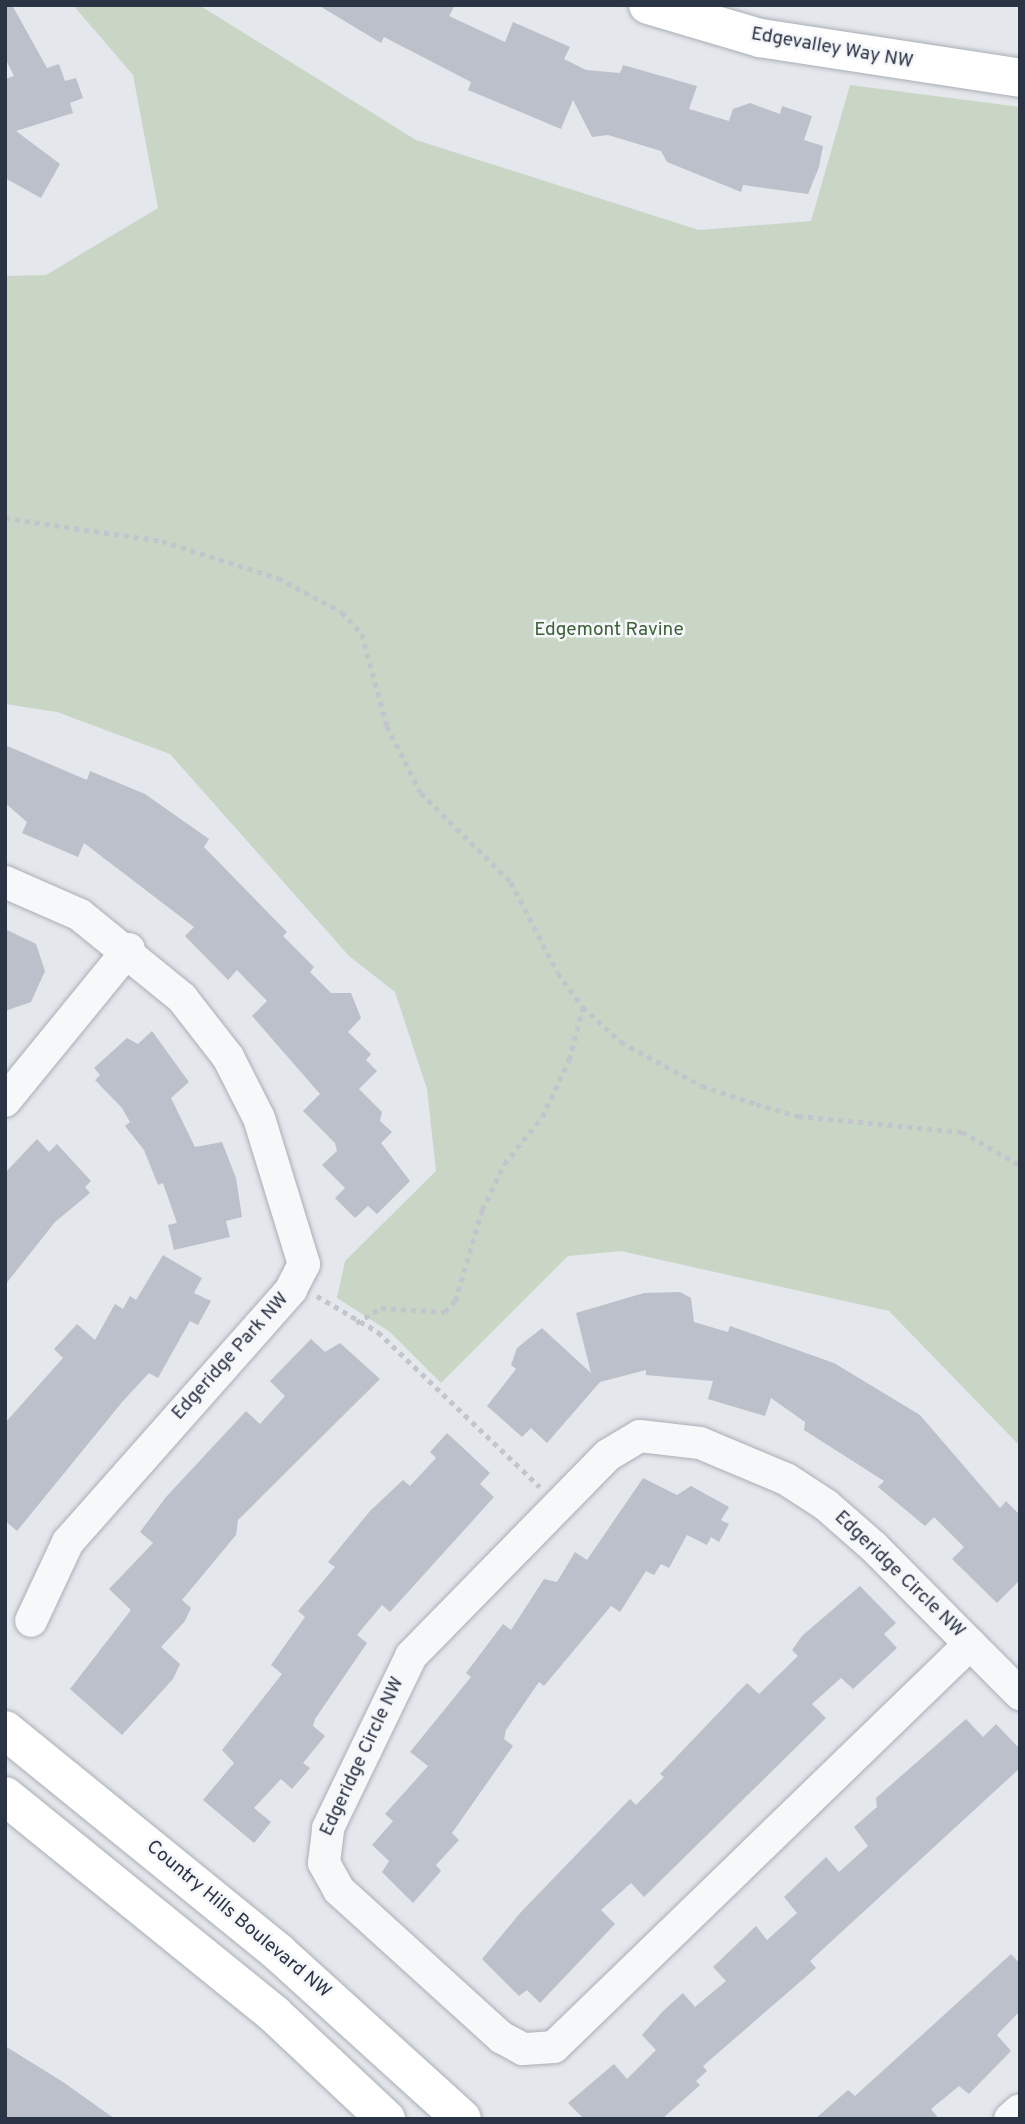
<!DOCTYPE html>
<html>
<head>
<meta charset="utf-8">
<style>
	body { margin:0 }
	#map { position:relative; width:1025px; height:2124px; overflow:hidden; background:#e4e7ec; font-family:Overpass,sans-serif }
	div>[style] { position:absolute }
	.green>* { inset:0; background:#c9d6c5 }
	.building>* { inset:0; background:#bbc0ca }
	.path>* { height:4.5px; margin-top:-2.25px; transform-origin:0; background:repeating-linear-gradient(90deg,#c2c5cb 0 5px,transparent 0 10px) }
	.roads { filter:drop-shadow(0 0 2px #a9aeb7) drop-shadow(0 0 2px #a9aeb7) }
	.street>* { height:32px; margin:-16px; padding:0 16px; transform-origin:16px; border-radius:16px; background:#f7f8fa }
	.secondary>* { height:38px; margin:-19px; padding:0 19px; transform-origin:19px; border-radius:19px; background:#fff }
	span { translate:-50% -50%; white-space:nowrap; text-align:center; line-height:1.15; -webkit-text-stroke:5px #f4f6f9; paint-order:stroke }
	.street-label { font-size:19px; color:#2b3445 }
	.park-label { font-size:19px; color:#3f6138 }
	.frame { position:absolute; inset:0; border:7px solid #2b3445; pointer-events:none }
</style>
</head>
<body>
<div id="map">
	<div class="green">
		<div style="clip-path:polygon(73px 5px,199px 5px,416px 140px,699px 230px,811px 221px,850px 85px,1020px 107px,1020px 1446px,889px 1311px,621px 1251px,568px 1256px,441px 1383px,390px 1332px,337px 1298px,345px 1261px,436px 1171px,427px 1089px,395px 992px,349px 956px,170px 754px,57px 712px,5px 704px,5px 276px,46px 275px,158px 208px,133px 75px)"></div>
	</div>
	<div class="building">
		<div style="clip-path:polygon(5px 5px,12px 5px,47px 68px,59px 64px,65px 81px,76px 78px,83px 98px,70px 103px,73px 113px,16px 131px,60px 164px,41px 198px,5px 178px,5px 79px,14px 76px,5px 58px)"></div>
		<div style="clip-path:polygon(318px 5px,455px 5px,449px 16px,505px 42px,513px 22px,570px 47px,564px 59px,586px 70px,620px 73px,623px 65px,697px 86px,689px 109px,729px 121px,733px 109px,750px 103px,780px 114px,782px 106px,812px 116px,804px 140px,823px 146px,819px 167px,808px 194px,743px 185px,741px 192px,667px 162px,661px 151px,608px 135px,592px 137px,573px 100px,561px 129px,468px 90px,471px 82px,384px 37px,381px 43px)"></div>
		<div style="clip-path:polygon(5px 745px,87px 780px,90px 771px,145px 794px,209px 839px,204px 847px,287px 932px,283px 936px,314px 967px,310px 972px,331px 993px,351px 993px,361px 1018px,348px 1032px,371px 1054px,366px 1060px,377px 1071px,359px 1089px,382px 1112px,380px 1121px,392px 1132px,381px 1143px,410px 1181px,377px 1214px,368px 1206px,355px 1218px,335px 1198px,345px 1188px,322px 1165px,337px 1151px,335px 1143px,303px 1111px,320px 1094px,252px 1016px,267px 1001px,237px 970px,228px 980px,185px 936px,194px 927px,84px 843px,78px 857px,22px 833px,27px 822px,5px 803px)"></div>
		<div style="clip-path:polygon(5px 929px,36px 944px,45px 971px,31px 1002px,5px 1011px)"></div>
		<div style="clip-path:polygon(152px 1031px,189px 1082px,171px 1098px,195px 1147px,222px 1142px,236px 1178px,242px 1217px,226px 1221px,230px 1237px,174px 1250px,168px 1225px,177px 1223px,163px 1183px,158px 1185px,144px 1150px,125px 1126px,130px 1122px,122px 1108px,95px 1080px,100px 1075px,94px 1068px,127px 1038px,138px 1044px)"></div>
		<div style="clip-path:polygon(37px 1139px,49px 1152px,57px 1144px,91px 1181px,85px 1187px,90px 1193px,55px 1222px,5px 1285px,5px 1173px)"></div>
		<div style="clip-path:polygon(163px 1255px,202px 1278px,194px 1293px,211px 1301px,198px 1325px,190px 1321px,158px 1378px,149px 1373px,123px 1401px,17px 1531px,5px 1521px,5px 1423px,63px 1358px,54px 1349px,77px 1324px,95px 1340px,115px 1304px,123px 1309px,130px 1296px,136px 1300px)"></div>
		<div style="clip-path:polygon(680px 1292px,691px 1298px,694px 1322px,728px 1332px,730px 1326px,834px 1363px,920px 1415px,1000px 1508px,1006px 1501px,1020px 1515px,1020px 1580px,997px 1603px,952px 1559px,964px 1547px,934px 1517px,925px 1526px,878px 1487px,884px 1481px,804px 1430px,805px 1422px,771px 1398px,765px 1416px,708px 1399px,713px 1381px,646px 1375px,646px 1370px,600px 1382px,547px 1443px,531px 1428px,522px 1437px,487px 1406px,516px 1369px,511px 1365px,517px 1348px,542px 1328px,591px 1373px,576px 1313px,644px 1293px)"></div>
		<div style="clip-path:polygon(311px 1339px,325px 1352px,340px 1343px,380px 1379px,238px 1520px,236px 1535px,182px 1600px,191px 1608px,185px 1621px,161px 1647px,180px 1664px,173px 1679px,122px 1735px,70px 1689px,131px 1610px,109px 1589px,153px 1543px,140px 1532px,166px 1497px,246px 1411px,260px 1424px,285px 1396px,270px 1381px)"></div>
		<div style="clip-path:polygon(447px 1433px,490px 1473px,480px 1484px,494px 1497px,390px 1612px,382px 1605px,357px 1635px,367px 1643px,315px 1719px,313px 1726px,325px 1736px,303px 1763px,310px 1768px,292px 1789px,281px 1779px,254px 1808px,271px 1822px,254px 1843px,203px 1800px,234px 1763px,222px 1750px,282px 1674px,271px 1665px,305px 1617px,298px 1611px,335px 1567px,328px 1562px,370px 1511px,403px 1480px,410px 1486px,436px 1458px,430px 1452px)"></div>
		<div style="clip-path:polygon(643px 1478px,677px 1495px,691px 1486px,729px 1507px,721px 1520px,729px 1524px,719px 1542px,711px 1537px,707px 1545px,687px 1535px,669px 1568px,661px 1564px,654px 1575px,646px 1571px,620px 1612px,611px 1606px,544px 1686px,539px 1682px,506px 1730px,504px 1739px,513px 1746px,452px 1833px,459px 1840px,436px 1865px,441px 1871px,413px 1903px,382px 1872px,389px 1861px,372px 1845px,393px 1821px,385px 1814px,428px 1766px,410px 1752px,471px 1677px,466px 1673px,503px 1624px,511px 1630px,544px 1579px,557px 1582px,575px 1552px,587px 1560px)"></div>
		<div style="clip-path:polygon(860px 1586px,896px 1623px,884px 1634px,897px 1648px,853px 1689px,841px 1678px,812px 1704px,826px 1718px,644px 1897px,631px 1883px,601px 1910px,615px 1924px,540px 2003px,527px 1990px,519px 1996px,482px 1959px,521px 1912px,630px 1799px,636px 1805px,664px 1777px,660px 1774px,747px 1683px,759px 1694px,798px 1656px,792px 1650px,802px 1636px)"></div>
		<div style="clip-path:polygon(966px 1719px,983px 1737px,996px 1724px,1020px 1749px,1020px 1768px,810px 1961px,816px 1968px,703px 2066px,707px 2071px,696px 2081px,700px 2085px,662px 2119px,584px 2119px,568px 2103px,614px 2064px,627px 2079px,656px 2050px,642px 2035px,663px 2011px,683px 1993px,695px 2007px,726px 1981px,713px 1967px,756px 1926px,767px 1940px,797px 1913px,784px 1897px,826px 1857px,839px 1872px,868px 1846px,854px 1827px,877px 1807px,876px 1798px)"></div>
		<div style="clip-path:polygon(1011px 1954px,1020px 1964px,1020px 2011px,997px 2035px,1011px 2051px,969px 2094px,959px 2086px,931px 2109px,939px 2119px,815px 2119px,848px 2090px,855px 2096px)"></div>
		<div style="clip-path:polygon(5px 2046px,63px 2082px,115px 2119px,5px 2119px)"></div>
	</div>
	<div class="path">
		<div style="left:5px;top:518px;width:159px;rotate:8.3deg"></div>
		<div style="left:162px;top:541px;width:122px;rotate:17.7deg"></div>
		<div style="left:278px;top:578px;width:72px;rotate:28deg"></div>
		<div style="left:342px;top:612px;width:30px;rotate:48deg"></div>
		<div style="left:362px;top:634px;width:95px;rotate:74.8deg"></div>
		<div style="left:387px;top:726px;width:75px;rotate:63.1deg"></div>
		<div style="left:421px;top:793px;width:127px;rotate:44.7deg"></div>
		<div style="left:511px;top:882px;width:102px;rotate:62.7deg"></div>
		<div style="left:558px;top:973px;width:42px;rotate:53.7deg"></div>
		<div style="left:583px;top:1007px;width:52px;rotate:42.6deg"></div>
		<div style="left:621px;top:1042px;width:92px;rotate:28.5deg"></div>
		<div style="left:702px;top:1086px;width:57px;rotate:18.4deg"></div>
		<div style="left:756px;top:1104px;width:44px;rotate:15.9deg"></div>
		<div style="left:798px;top:1116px;width:165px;rotate:5.6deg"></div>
		<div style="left:962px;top:1132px;width:67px;rotate:29.6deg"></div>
		<div style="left:317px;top:1296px;width:71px;rotate:30.5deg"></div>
		<div style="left:378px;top:1332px;width:224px;rotate:43.7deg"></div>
		<div style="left:356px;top:1323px;width:29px;rotate:-31deg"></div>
		<div style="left:381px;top:1308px;width:64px;rotate:3.6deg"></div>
		<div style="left:445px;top:1312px;width:15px;rotate:-48deg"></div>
		<div style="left:455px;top:1301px;width:95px;rotate:-73.5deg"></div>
		<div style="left:482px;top:1210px;width:51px;rotate:-64.4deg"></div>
		<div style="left:504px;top:1164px;width:60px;rotate:-51deg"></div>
		<div style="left:542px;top:1117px;width:63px;rotate:-64.7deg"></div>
		<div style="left:569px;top:1060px;width:55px;rotate:-75.2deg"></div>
	</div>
	<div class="roads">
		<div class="street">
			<div style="left:5px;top:882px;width:82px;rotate:23.7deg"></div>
			<div style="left:80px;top:915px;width:132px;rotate:39.1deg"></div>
			<div style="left:182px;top:998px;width:75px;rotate:52.1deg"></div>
			<div style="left:228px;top:1057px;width:68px;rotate:63.1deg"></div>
			<div style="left:259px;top:1118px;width:153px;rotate:72.9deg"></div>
			<div style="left:304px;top:1264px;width:29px;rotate:117deg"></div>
			<div style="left:291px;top:1290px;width:337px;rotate:131.5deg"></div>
			<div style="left:68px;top:1542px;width:87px;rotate:115.1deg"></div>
			<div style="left:5px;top:1101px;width:196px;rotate:-50.8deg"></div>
			<div style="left:970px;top:1644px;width:579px;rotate:135.91deg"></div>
			<div style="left:554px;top:2047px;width:31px;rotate:176deg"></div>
			<div style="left:523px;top:2049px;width:24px;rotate:-152deg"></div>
			<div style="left:502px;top:2038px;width:220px;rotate:-137.8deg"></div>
			<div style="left:339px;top:1890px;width:31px;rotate:-119deg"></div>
			<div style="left:324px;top:1863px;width:35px;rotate:-83deg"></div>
			<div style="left:328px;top:1828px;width:191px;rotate:-64.2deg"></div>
			<div style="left:411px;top:1656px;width:281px;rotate:-45.6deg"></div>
			<div style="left:608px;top:1455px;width:37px;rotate:-31deg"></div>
			<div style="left:640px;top:1436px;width:60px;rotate:6.7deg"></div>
			<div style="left:700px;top:1443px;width:93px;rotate:22.7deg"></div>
			<div style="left:786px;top:1479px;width:48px;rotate:33deg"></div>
			<div style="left:826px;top:1505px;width:64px;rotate:41.2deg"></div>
			<div style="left:874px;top:1547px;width:136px;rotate:45.3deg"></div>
			<div style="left:970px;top:1644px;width:71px;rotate:45deg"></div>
			<div style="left:1010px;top:2119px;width:13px;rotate:-42deg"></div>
		</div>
		<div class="secondary">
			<div style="left:648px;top:5px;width:117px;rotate:16.4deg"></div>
			<div style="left:760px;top:38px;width:263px;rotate:8.7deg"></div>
			<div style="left:5px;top:1730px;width:352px;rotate:39.1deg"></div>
			<div style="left:278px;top:1952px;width:248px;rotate:42.2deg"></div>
			<div style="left:5px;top:1796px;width:346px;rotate:39deg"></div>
			<div style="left:274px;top:2014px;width:154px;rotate:43.2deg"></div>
		</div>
	</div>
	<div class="street-label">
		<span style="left:832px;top:49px;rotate:10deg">Edgevalley Way NW</span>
		<span style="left:231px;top:1357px;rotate:-48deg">Edgeridge Park NW</span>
		<span style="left:899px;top:1575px;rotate:44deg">Edgeridge Circle NW</span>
		<span style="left:363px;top:1757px;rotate:-65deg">Edgeridge Circle NW</span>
		<span style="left:238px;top:1920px;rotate:40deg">Country Hills Boulevard NW</span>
	</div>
	<div class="park-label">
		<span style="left:609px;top:631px">Edgemont Ravine</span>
	</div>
	<div class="frame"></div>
</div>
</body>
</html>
